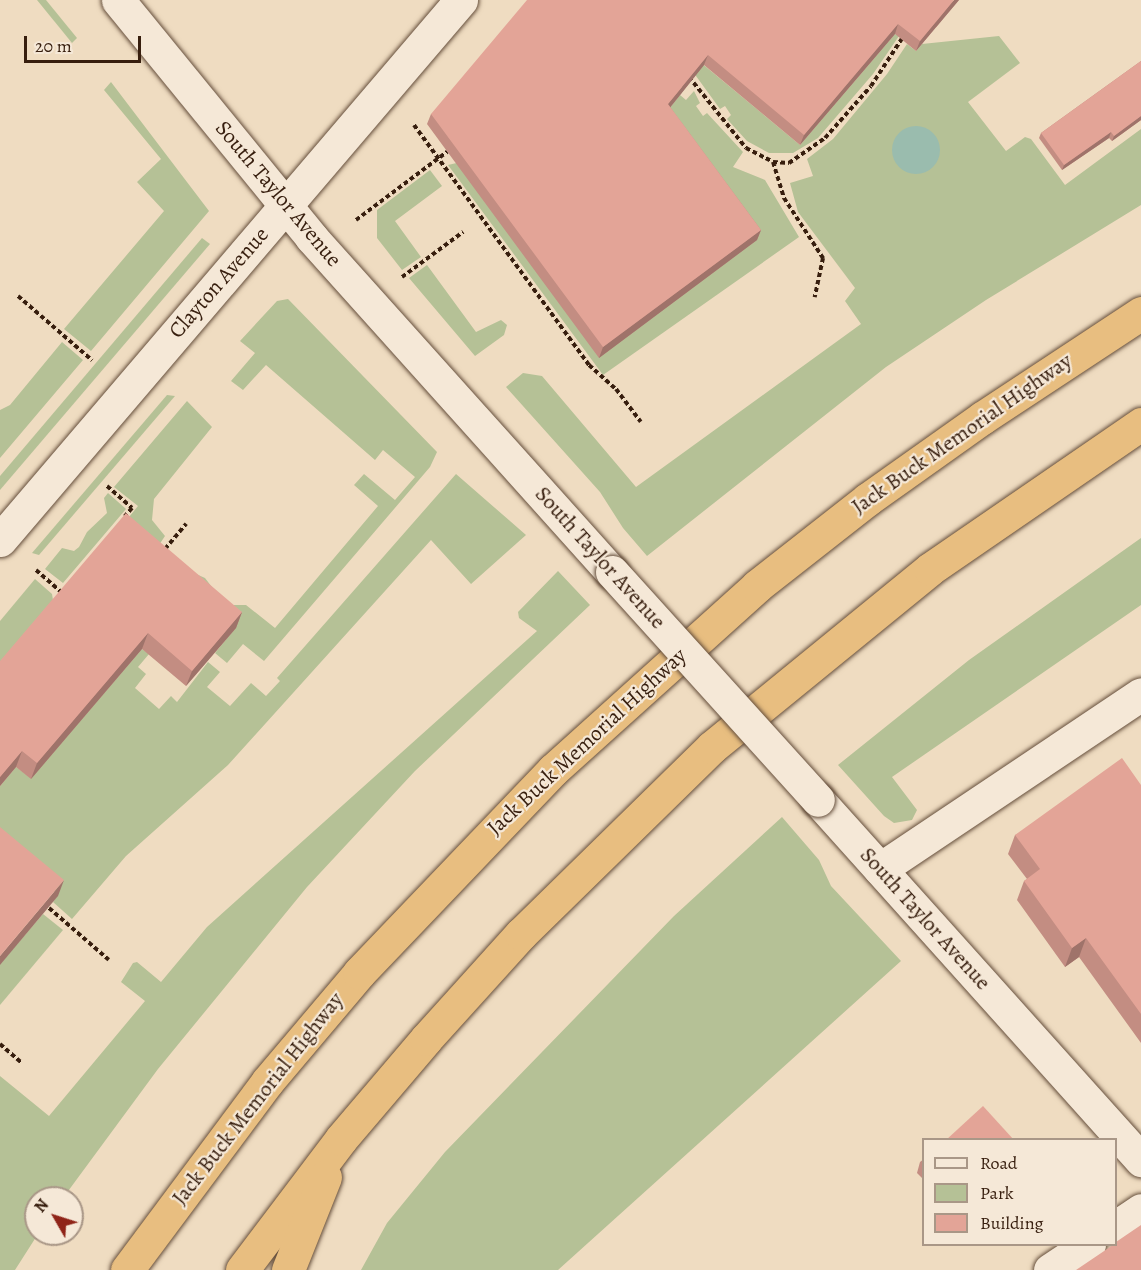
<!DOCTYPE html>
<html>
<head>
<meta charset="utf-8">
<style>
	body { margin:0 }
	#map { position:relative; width:1141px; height:1270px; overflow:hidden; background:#efdcc1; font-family:Alegreya,serif }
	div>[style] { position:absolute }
	.green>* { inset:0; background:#b5c196 }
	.water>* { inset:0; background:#9abcae }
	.round { border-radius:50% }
	.path>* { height:4px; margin-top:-2px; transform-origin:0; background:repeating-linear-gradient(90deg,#371e0e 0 4.5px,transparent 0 7.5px) }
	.roads { filter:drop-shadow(0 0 2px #654e3b) drop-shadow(0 0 2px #654e3b) }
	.minor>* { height:33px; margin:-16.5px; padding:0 16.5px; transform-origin:16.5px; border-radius:16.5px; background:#f5e8d7 }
	.highway>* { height:33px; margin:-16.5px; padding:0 16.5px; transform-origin:16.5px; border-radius:16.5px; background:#e8be80 }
	.bridges { filter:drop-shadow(0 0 2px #654e3b) drop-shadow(0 0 2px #654e3b) }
	.minor-bridge>* { height:33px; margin:-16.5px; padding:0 16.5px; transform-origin:16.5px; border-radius:16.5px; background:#f5e8d7 }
	.wall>* { inset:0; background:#c38d82 }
	.shaded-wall>* { inset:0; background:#9f736a }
	.building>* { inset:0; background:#e3a497 }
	span { translate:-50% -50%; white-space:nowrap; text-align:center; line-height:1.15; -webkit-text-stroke:4.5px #f5e8d7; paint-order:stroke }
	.street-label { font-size:22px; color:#371e0e }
	.legend { position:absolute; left:922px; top:1138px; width:195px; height:108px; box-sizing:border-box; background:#f5e8d7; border:2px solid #a99787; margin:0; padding:8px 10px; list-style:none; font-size:18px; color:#371e0e }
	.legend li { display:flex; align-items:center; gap:12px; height:30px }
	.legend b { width:30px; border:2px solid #a99787 }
	.north { position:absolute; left:24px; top:1186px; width:60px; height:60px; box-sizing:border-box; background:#f5e8d7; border:2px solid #a99787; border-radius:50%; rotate:309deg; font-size:16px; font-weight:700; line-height:24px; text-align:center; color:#371e0e }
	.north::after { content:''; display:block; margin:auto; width:21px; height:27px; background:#8f2418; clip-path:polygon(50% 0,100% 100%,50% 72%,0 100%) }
	.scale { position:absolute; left:24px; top:36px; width:117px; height:27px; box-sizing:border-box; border:3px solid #371e0e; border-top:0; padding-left:8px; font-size:18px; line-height:21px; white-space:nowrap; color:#371e0e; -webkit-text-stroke:4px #f5e8d7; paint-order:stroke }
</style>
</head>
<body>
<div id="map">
	<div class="green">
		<div style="clip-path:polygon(37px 0,46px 0,77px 38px,72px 43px)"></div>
		<div style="clip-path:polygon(895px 34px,899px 36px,873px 74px,818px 138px,793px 153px,769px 153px,747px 141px,727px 119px,731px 115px,725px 106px,720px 109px,688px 65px,694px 57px,800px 145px)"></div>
		<div style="clip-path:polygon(999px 36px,1020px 63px,968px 102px,1006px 151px,1025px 137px,1031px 139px,1065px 185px,1141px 129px,1141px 205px,986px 300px,886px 367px,647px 556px,623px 528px,600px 492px,506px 387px,523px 373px,542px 376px,636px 487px,861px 324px,845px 301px,855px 288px,798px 212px,790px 183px,813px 176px,807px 159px,833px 139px,887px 74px,907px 44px,916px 51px,922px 44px)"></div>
		<div style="clip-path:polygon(111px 82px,209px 211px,91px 351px,64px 329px,164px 211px,137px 182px,161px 159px,104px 90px)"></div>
		<div style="clip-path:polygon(694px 91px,700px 103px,696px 106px,703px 116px,707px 113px,743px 152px,733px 167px,765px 180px,799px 237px,603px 375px,448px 165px,665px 114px,680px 95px,686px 100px)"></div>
		<div style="clip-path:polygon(430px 170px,442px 186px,395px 221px,421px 257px,402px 270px,377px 238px,377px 210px)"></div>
		<div style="clip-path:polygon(202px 238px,210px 244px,0 490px,0 476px)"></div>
		<div style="clip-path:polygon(427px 265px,476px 332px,501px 320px,507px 325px,504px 335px,475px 356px,409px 278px)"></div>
		<div style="clip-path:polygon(288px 299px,437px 452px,430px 467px,264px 661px,243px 644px,227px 663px,215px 653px,236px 627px,178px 566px,205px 578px,221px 599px,232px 605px,246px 605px,275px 628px,378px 506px,354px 485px,364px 474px,395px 500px,415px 477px,383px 450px,375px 460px,266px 365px,243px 390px,231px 381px,255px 353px,240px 341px,277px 301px)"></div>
		<div style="clip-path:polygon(62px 342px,83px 360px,0 458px,0 410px,10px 405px)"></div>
		<div style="clip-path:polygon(167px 395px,175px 396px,39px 555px,32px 553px)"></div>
		<div style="clip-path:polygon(187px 401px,212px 427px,154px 499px,152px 520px,165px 536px,159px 545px,120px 528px,138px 506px,114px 487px)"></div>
		<div style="clip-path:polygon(456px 474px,526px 535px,471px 584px,431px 540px,228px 765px,126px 856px,72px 919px,53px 902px,58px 895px,0 847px,0 786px,16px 767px,31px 778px,142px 649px,149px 654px,138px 667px,146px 674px,135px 688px,159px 709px,171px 696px,177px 702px,208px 662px,220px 672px,207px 687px,230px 706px,251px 683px,266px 696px,280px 681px,277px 678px)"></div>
		<div style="clip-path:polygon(108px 493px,126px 509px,63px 583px,45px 569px,62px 548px,74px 551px,79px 547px,87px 532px,107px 513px,104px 498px)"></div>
		<div style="clip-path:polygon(1141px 538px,1141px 605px,892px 777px,917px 810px,912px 820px,894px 823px,884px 816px,838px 765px,969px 660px)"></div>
		<div style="clip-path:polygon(558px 571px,590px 605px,415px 771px,307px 887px,158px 1069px,63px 1198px,36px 1198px,38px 1234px,15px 1270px,0 1270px,0 1076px,49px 1116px,145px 1001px,121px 982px,133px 963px,137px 962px,161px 982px,207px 927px,537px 631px,519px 618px,518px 612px)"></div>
		<div style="clip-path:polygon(35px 579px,52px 594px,54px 606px,0 670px,0 621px)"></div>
		<div style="clip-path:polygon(782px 817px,819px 860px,831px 886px,901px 961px,558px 1270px,361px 1270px,387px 1223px,445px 1152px,674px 916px)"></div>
		<div style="clip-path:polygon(43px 914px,63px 930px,0 1005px,0 964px)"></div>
	</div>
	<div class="water">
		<div class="round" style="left:892px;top:126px;width:48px;height:48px"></div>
	</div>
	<div class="path">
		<div style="left:689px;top:77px;width:91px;rotate:51.2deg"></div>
		<div style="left:746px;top:148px;width:30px;rotate:27deg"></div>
		<div style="left:773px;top:162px;width:16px;rotate:4deg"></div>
		<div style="left:789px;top:163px;width:44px;rotate:-34.8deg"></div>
		<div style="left:825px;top:138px;width:69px;rotate:-48.5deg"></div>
		<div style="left:871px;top:86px;width:59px;rotate:-56.9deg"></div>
		<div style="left:414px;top:125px;width:297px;rotate:53.9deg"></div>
		<div style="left:589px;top:365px;width:36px;rotate:42deg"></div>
		<div style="left:616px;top:389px;width:41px;rotate:52.9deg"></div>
		<div style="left:773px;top:162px;width:38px;rotate:73deg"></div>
		<div style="left:784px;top:198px;width:72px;rotate:57deg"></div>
		<div style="left:823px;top:258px;width:40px;rotate:102deg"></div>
		<div style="left:356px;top:220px;width:114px;rotate:-36.8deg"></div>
		<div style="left:402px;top:277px;width:76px;rotate:-36.4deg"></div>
		<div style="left:18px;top:296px;width:98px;rotate:40.9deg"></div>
		<div style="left:107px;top:486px;width:33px;rotate:41deg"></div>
		<div style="left:132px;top:508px;width:11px;rotate:131deg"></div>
		<div style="left:165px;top:549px;width:33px;rotate:-50deg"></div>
		<div style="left:36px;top:570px;width:33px;rotate:41deg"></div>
		<div style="left:49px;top:908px;width:79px;rotate:40.9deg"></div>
		<div style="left:0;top:1044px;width:29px;rotate:41deg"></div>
	</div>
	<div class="roads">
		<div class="minor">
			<div style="left:118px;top:0;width:306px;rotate:50.8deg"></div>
			<div style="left:311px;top:237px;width:450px;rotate:48.1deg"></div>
			<div style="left:0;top:540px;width:710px;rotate:-49.51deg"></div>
			<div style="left:818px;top:800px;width:484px;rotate:48.1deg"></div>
			<div style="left:880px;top:869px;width:314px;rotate:-33.8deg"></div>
			<div style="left:1116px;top:1227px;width:30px;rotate:-34deg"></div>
			<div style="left:1050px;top:1270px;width:47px;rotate:-33.7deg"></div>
		</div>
		<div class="highway">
			<div style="left:127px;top:1270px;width:234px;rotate:-53.3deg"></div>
			<div style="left:267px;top:1082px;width:143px;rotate:-49.8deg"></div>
			<div style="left:359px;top:973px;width:281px;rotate:-46.3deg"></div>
			<div style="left:553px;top:770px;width:275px;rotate:-42deg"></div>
			<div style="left:757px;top:586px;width:141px;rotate:-38.1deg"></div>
			<div style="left:868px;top:499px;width:140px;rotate:-35.4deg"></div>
			<div style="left:982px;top:418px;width:191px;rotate:-33.4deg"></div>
			<div style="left:242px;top:1270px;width:164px;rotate:-52.9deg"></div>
			<div style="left:341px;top:1139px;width:131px;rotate:-49.6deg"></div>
			<div style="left:426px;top:1039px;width:142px;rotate:-47.9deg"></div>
			<div style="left:521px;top:934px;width:267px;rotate:-44.4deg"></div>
			<div style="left:712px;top:747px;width:281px;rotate:-39.2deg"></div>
			<div style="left:930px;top:569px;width:256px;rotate:-34.5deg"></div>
			<div style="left:288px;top:1270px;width:100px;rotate:-68.3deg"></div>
		</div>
	</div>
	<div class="bridges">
		<div class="minor-bridge">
			<div style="left:612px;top:572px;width:307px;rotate:47.9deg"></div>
		</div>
	</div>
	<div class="wall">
		<div style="clip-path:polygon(959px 0,916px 51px,895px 34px,800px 145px,704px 65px,670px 107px,761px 230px,757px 240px,599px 358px,427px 124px,431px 114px)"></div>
		<div style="clip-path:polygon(1141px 61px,1141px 120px,1112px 141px,1109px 138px,1062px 170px,1039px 138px,1041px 133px)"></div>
		<div style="clip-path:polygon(242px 612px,236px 628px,186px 686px,142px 649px,31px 779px,16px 767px,0 786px,0 661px)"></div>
		<div style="clip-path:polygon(1141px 785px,1141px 1043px,1079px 957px,1065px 967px,1017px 900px,1024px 881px,1027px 879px,1008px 854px,1015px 835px)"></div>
		<div style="clip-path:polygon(924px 1159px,924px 1180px,917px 1173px,920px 1162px)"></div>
	</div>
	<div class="shaded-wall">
		<div style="clip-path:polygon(954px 0,959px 0,916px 51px,920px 41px)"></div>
		<div style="clip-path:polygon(898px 24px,895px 34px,800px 145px,804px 135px)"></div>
		<div style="clip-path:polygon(708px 55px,704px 65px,665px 114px,668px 104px)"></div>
		<div style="clip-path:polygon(1141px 116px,1141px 120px,1112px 141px,1114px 136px)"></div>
		<div style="clip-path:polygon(1111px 132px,1109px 138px,1062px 170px,1064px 165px)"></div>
		<div style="clip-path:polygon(761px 230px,757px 240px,599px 358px,603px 347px)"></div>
		<div style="clip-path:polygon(242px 612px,236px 628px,186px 686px,192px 671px)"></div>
		<div style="clip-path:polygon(148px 633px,142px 649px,31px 779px,37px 763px)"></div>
		<div style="clip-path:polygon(22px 751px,16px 767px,0 786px,0 777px)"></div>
		<div style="clip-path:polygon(64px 880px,58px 896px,0 965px,0 956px)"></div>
		<div style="clip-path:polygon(1086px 938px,1079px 957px,1065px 967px,1072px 948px)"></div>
	</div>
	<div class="building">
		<div style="clip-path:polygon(527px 0,954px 0,920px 41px,898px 24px,804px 135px,708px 55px,668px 104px,761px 230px,603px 347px,431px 114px)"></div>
		<div style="clip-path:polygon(1141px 61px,1141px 116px,1114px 136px,1111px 132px,1064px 165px,1041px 133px)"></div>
		<div style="clip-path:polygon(126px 513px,242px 612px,192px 671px,148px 633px,37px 763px,22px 751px,0 777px,0 661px)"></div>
		<div style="clip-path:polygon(1122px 758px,1141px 785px,1141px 1014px,1086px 938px,1072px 948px,1024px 881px,1040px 869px,1015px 835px)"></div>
		<div style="clip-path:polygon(0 827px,64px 880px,0 956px)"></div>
		<div style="clip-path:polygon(983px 1106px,1014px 1140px,946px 1140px)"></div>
		<div style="clip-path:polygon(1141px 1225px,1141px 1270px,1076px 1270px,1113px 1245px,1116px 1245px,1116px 1242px)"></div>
	</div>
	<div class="street-label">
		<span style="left:278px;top:194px;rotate:50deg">South Taylor Avenue</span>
		<span style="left:219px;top:283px;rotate:-49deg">Clayton Avenue</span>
		<span style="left:962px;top:434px;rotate:-35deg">Jack Buck Memorial Highway</span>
		<span style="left:600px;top:558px;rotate:48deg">South Taylor Avenue</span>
		<span style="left:587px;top:742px;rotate:-43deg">Jack Buck Memorial Highway</span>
		<span style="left:925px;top:919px;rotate:48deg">South Taylor Avenue</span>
		<span style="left:258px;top:1099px;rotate:-52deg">Jack Buck Memorial Highway</span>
	</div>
	<ul class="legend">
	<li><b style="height:8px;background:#f5e8d7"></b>Road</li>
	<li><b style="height:16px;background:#b5c196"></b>Park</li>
	<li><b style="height:16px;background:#e3a497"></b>Building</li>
	</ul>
	<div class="north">N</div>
	<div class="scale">20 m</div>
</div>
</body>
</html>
